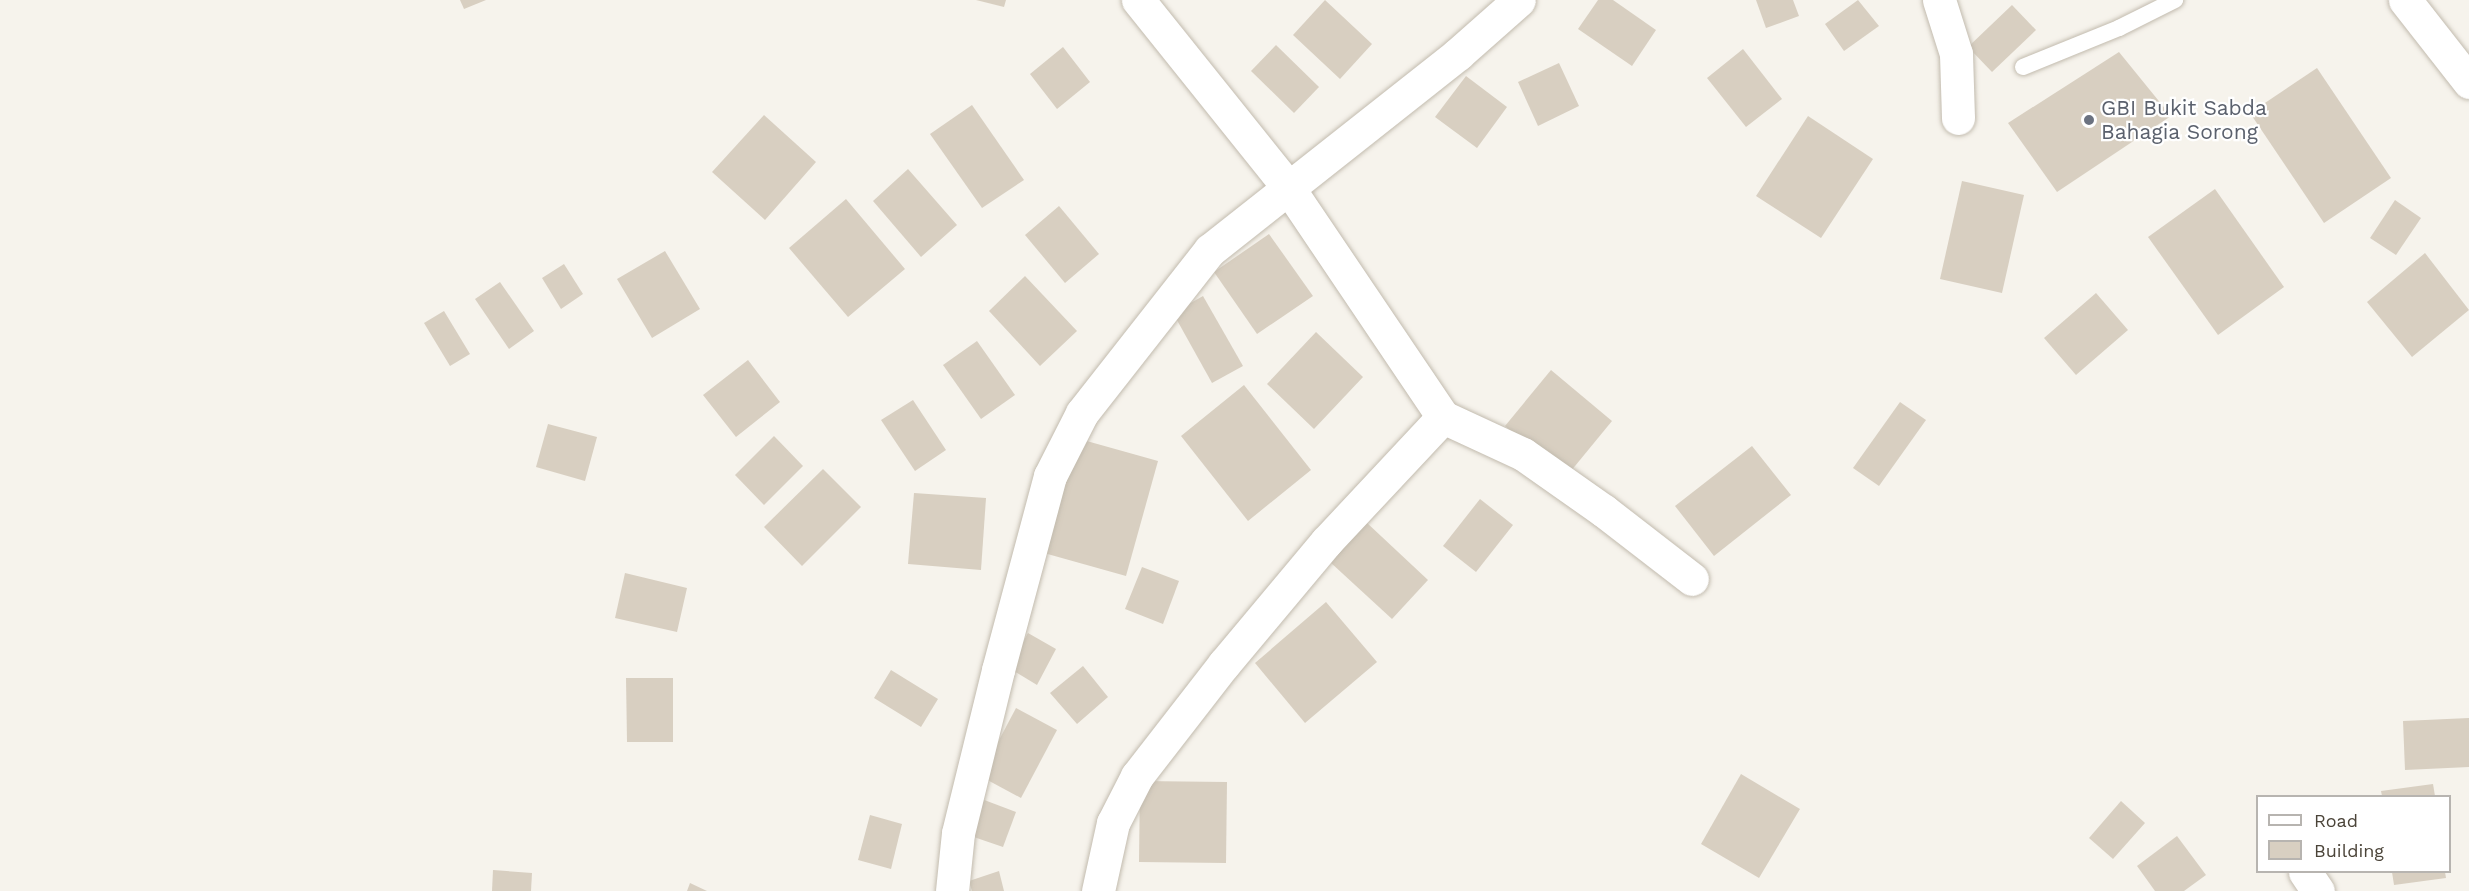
<!DOCTYPE html>
<html>
<head>
<meta charset="utf-8">
<style>
	body { margin:0 }
	#map { position:relative; width:2469px; height:891px; overflow:hidden; background:#f6f3ec; font-family:"Work Sans",sans-serif }
	div>[style] { position:absolute }
	.building>* { inset:0; background:#d8cfc1 }
	.roads { filter:drop-shadow(0 0 2px #c2bbae) drop-shadow(0 0 2px #c2bbae) }
	.service>* { height:16px; margin:-8px; padding:0 8px; transform-origin:8px; border-radius:8px; background:#fff }
	.minor>* { height:33px; margin:-16.5px; padding:0 16.5px; transform-origin:16.5px; border-radius:16.5px; background:#fff }
	.tertiary>* { height:33px; margin:-16.5px; padding:0 16.5px; transform-origin:16.5px; border-radius:16.5px; background:#fff }
	.dots>* { width:16px; height:16px; translate:-50% -50%; box-sizing:border-box; border:3px solid #fff; border-radius:50% }
	span { translate:-50% -50%; white-space:nowrap; text-align:center; line-height:1.15; -webkit-text-stroke:4.5px #fff; paint-order:stroke }
	.worship-label { font-size:21px; color:#5b616d }
	.left { translate:0 -50%; text-align:left }
	.legend { position:absolute; left:2256px; top:795px; width:195px; height:78px; box-sizing:border-box; background:#fff; border:2px solid #b7b4b0; margin:0; padding:8px 10px; list-style:none; font-size:18px; color:#4b4439 }
	.legend li { display:flex; align-items:center; gap:12px; height:30px }
	.legend b { width:30px; border:2px solid #b7b4b0 }
</style>
</head>
<body>
<div id="map">
	<div class="building">
		<div style="clip-path:polygon(460px 0,486px 0,464px 9px)"></div>
		<div style="clip-path:polygon(976px 0,1006px 0,1004px 7px)"></div>
		<div style="clip-path:polygon(1325px 0,1372px 44px,1340px 79px,1293px 35px)"></div>
		<div style="clip-path:polygon(1598px 0,1613px 0,1656px 30px,1632px 66px,1578px 29px)"></div>
		<div style="clip-path:polygon(1756px 0,1793px 0,1799px 16px,1766px 28px)"></div>
		<div style="clip-path:polygon(1858px 0,1879px 26px,1844px 51px,1825px 24px)"></div>
		<div style="clip-path:polygon(2012px 5px,2036px 30px,1992px 72px,1968px 47px)"></div>
		<div style="clip-path:polygon(1276px 45px,1319px 87px,1294px 113px,1251px 71px)"></div>
		<div style="clip-path:polygon(1063px 47px,1090px 82px,1057px 109px,1030px 74px)"></div>
		<div style="clip-path:polygon(1743px 49px,1782px 99px,1746px 127px,1707px 78px)"></div>
		<div style="clip-path:polygon(2119px 52px,2171px 116px,2057px 192px,2008px 123px)"></div>
		<div style="clip-path:polygon(1559px 63px,1579px 106px,1538px 126px,1518px 82px)"></div>
		<div style="clip-path:polygon(2317px 68px,2391px 178px,2324px 223px,2250px 113px)"></div>
		<div style="clip-path:polygon(1466px 76px,1507px 107px,1477px 148px,1435px 117px)"></div>
		<div style="clip-path:polygon(972px 105px,1024px 180px,982px 208px,930px 134px)"></div>
		<div style="clip-path:polygon(764px 115px,816px 162px,765px 220px,712px 172px)"></div>
		<div style="clip-path:polygon(1808px 116px,1873px 159px,1821px 238px,1756px 196px)"></div>
		<div style="clip-path:polygon(908px 169px,957px 225px,921px 257px,873px 201px)"></div>
		<div style="clip-path:polygon(1962px 181px,2024px 195px,2002px 293px,1940px 279px)"></div>
		<div style="clip-path:polygon(2215px 189px,2284px 287px,2218px 335px,2148px 237px)"></div>
		<div style="clip-path:polygon(846px 199px,905px 269px,848px 317px,789px 248px)"></div>
		<div style="clip-path:polygon(2395px 200px,2421px 218px,2396px 255px,2370px 238px)"></div>
		<div style="clip-path:polygon(1059px 206px,1099px 254px,1065px 283px,1025px 235px)"></div>
		<div style="clip-path:polygon(1269px 234px,1313px 296px,1257px 334px,1214px 272px)"></div>
		<div style="clip-path:polygon(665px 251px,700px 309px,652px 338px,617px 279px)"></div>
		<div style="clip-path:polygon(2425px 253px,2469px 310px,2412px 357px,2367px 302px)"></div>
		<div style="clip-path:polygon(564px 264px,583px 294px,561px 309px,542px 278px)"></div>
		<div style="clip-path:polygon(1025px 276px,1077px 331px,1040px 366px,989px 311px)"></div>
		<div style="clip-path:polygon(500px 282px,534px 331px,509px 349px,475px 299px)"></div>
		<div style="clip-path:polygon(2096px 293px,2128px 330px,2076px 375px,2044px 338px)"></div>
		<div style="clip-path:polygon(1203px 296px,1243px 366px,1212px 383px,1173px 313px)"></div>
		<div style="clip-path:polygon(444px 311px,470px 354px,450px 366px,424px 323px)"></div>
		<div style="clip-path:polygon(1316px 332px,1363px 377px,1314px 429px,1267px 384px)"></div>
		<div style="clip-path:polygon(977px 341px,1015px 395px,981px 419px,943px 365px)"></div>
		<div style="clip-path:polygon(748px 360px,780px 402px,736px 437px,703px 395px)"></div>
		<div style="clip-path:polygon(1551px 370px,1612px 421px,1566px 477px,1505px 426px)"></div>
		<div style="clip-path:polygon(1244px 385px,1311px 470px,1248px 521px,1181px 436px)"></div>
		<div style="clip-path:polygon(913px 400px,946px 450px,915px 471px,881px 420px)"></div>
		<div style="clip-path:polygon(1900px 402px,1926px 420px,1879px 486px,1853px 468px)"></div>
		<div style="clip-path:polygon(548px 424px,597px 437px,585px 481px,536px 467px)"></div>
		<div style="clip-path:polygon(774px 436px,803px 466px,764px 505px,735px 475px)"></div>
		<div style="clip-path:polygon(1076px 438px,1158px 461px,1126px 576px,1044px 553px)"></div>
		<div style="clip-path:polygon(1752px 446px,1791px 495px,1714px 556px,1675px 506px)"></div>
		<div style="clip-path:polygon(823px 469px,861px 507px,802px 566px,764px 527px)"></div>
		<div style="clip-path:polygon(914px 493px,986px 498px,981px 570px,908px 564px)"></div>
		<div style="clip-path:polygon(1480px 499px,1513px 525px,1476px 572px,1443px 546px)"></div>
		<div style="clip-path:polygon(1366px 522px,1428px 580px,1392px 619px,1330px 562px)"></div>
		<div style="clip-path:polygon(1142px 567px,1179px 581px,1163px 624px,1125px 609px)"></div>
		<div style="clip-path:polygon(625px 573px,687px 588px,677px 632px,615px 618px)"></div>
		<div style="clip-path:polygon(1326px 602px,1377px 662px,1305px 723px,1255px 663px)"></div>
		<div style="clip-path:polygon(1028px 633px,1056px 649px,1037px 685px,1009px 668px)"></div>
		<div style="clip-path:polygon(1083px 666px,1108px 697px,1077px 724px,1050px 693px)"></div>
		<div style="clip-path:polygon(891px 670px,938px 699px,921px 727px,874px 698px)"></div>
		<div style="clip-path:polygon(626px 678px,673px 678px,673px 742px,627px 742px)"></div>
		<div style="clip-path:polygon(1016px 708px,1057px 730px,1021px 798px,980px 776px)"></div>
		<div style="clip-path:polygon(2469px 718px,2469px 767px,2405px 770px,2403px 721px)"></div>
		<div style="clip-path:polygon(1741px 774px,1800px 809px,1759px 878px,1701px 844px)"></div>
		<div style="clip-path:polygon(1140px 781px,1227px 782px,1226px 863px,1139px 862px)"></div>
		<div style="clip-path:polygon(2433px 784px,2435px 796px,2382px 796px,2381px 791px)"></div>
		<div style="clip-path:polygon(979px 798px,1016px 812px,1003px 847px,965px 834px)"></div>
		<div style="clip-path:polygon(2121px 801px,2145px 823px,2113px 859px,2089px 838px)"></div>
		<div style="clip-path:polygon(870px 815px,902px 824px,891px 869px,858px 860px)"></div>
		<div style="clip-path:polygon(2177px 836px,2206px 875px,2184px 891px,2155px 891px,2137px 866px)"></div>
		<div style="clip-path:polygon(493px 870px,532px 873px,531px 891px,492px 891px)"></div>
		<div style="clip-path:polygon(999px 871px,1004px 891px,972px 891px,969px 881px)"></div>
		<div style="clip-path:polygon(2392px 872px,2445px 872px,2446px 878px,2394px 885px)"></div>
		<div style="clip-path:polygon(690px 883px,707px 891px,687px 891px)"></div>
	</div>
	<div class="roads">
		<div class="service">
			<div style="left:2023px;top:67px;width:104px;rotate:-22.1deg"></div>
			<div style="left:2119px;top:28px;width:63px;rotate:-26.6deg"></div>
		</div>
		<div class="minor">
			<div style="left:1939px;top:0;width:57px;rotate:72.5deg"></div>
			<div style="left:1956px;top:54px;width:64px;rotate:88.2deg"></div>
			<div style="left:1443px;top:417px;width:88px;rotate:24.8deg"></div>
			<div style="left:1523px;top:454px;width:99px;rotate:35.1deg"></div>
			<div style="left:1604px;top:511px;width:111px;rotate:37.7deg"></div>
			<div style="left:2305px;top:872px;width:23px;rotate:56deg"></div>
			<div style="left:952px;top:891px;width:58px;rotate:-84.1deg"></div>
			<div style="left:958px;top:833px;width:168px;rotate:-76.2deg"></div>
			<div style="left:998px;top:670px;width:201px;rotate:-75deg"></div>
			<div style="left:1050px;top:476px;width:71px;rotate:-63.1deg"></div>
			<div style="left:1082px;top:413px;width:207px;rotate:-51.9deg"></div>
			<div style="left:1210px;top:250px;width:316px;rotate:-38.3deg"></div>
			<div style="left:1458px;top:54px;width:81px;rotate:-41.5deg"></div>
			<div style="left:1098px;top:891px;width:70px;rotate:-77.6deg"></div>
			<div style="left:1113px;top:823px;width:53px;rotate:-62.9deg"></div>
			<div style="left:1137px;top:776px;width:142px;rotate:-52.2deg"></div>
			<div style="left:1224px;top:664px;width:159px;rotate:-50.1deg"></div>
			<div style="left:1326px;top:542px;width:171px;rotate:-46.9deg"></div>
			<div style="left:1443px;top:417px;width:277px;rotate:-124deg"></div>
			<div style="left:1288px;top:187px;width:240px;rotate:-128.7deg"></div>
		</div>
		<div class="tertiary">
			<div style="left:2405px;top:0;width:104px;rotate:52deg"></div>
		</div>
	</div>
	<div class="dots">
		<div style="left:2089px;top:120px;background:#6b7280"></div>
	</div>
	<div class="worship-label">
		<span class="left" style="left:2101px;top:120px">GBI Bukit Sabda<br>Bahagia Sorong</span>
	</div>
	<ul class="legend">
	<li><b style="height:8px;background:#fff"></b>Road</li>
	<li><b style="height:16px;background:#d8cfc1"></b>Building</li>
	</ul>
</div>
</body>
</html>
